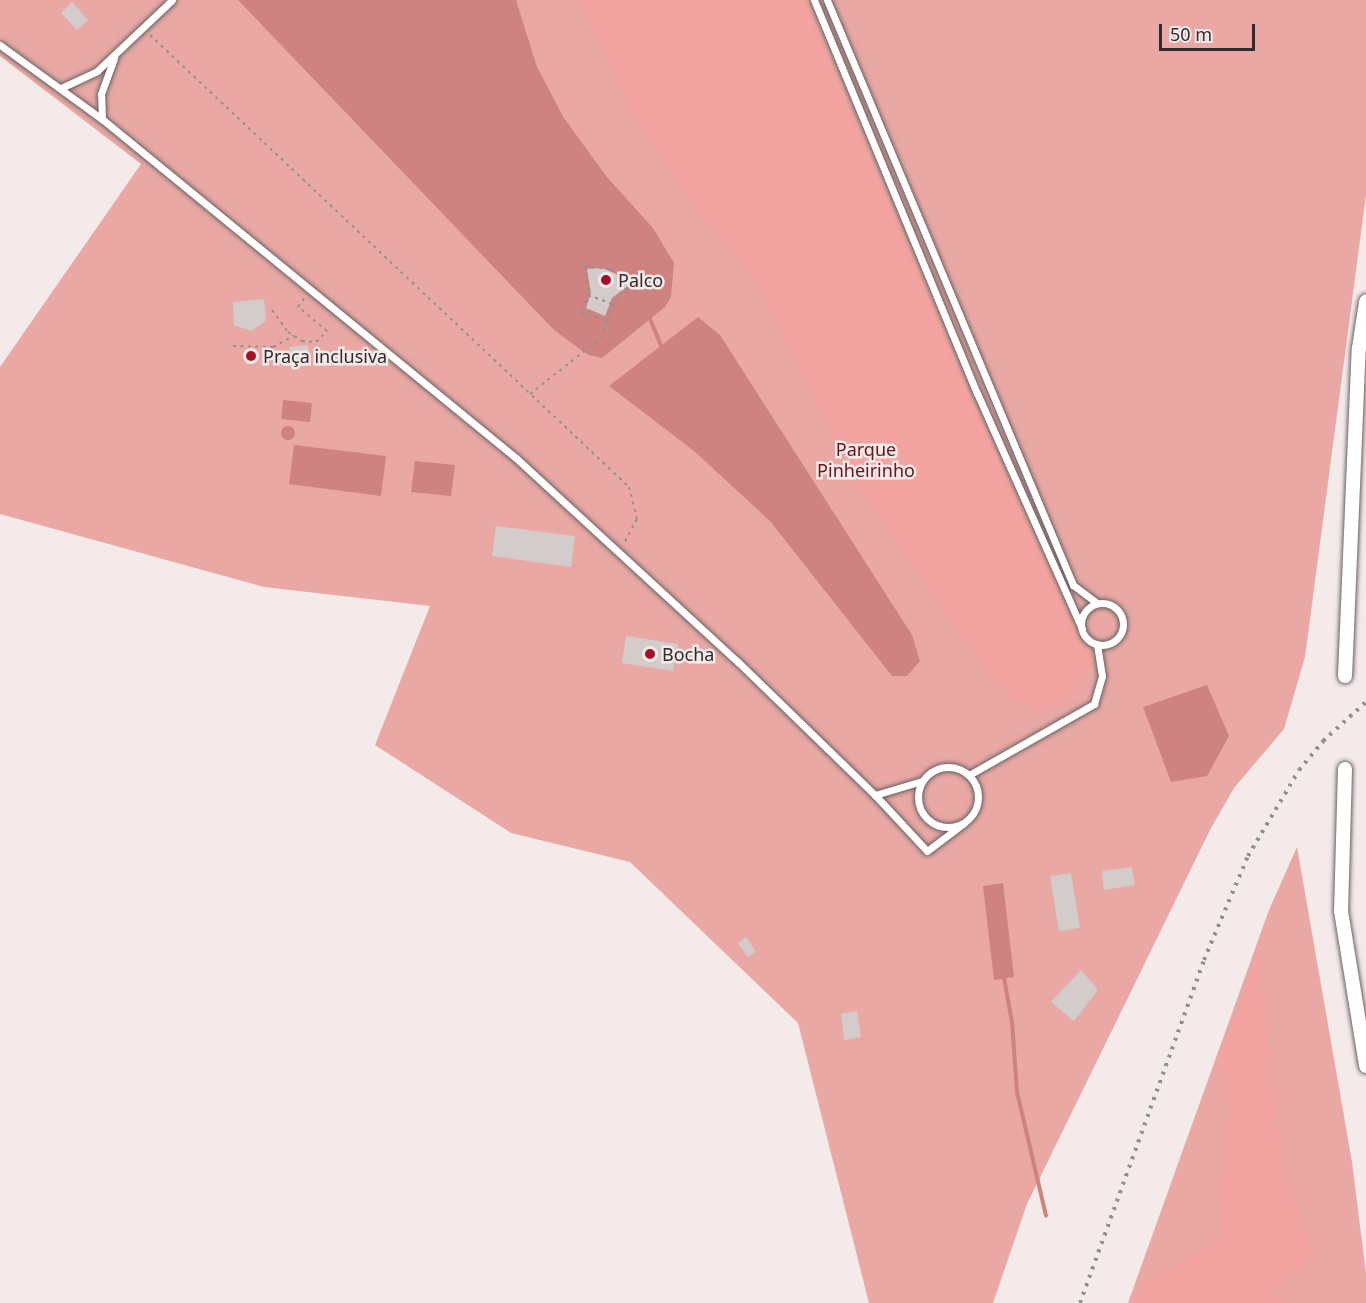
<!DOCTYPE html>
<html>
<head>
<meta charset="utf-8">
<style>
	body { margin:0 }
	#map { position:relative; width:1366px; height:1303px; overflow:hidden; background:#f3eae9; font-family:"Noto Sans",sans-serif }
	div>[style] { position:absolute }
	.green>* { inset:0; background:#e9a8a4 }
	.forest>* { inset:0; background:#f3a4a0 }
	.water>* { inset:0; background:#cf8380 }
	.round { border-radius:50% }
	.stream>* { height:4px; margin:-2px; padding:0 2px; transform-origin:2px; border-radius:2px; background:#cf8380 }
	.building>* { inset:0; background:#d4cbcb }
	.path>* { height:2px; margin-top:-1px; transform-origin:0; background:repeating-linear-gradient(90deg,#958f8e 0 3px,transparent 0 7.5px) }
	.roads { filter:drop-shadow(0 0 2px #6a6262) drop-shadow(0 0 2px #6a6262) }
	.lane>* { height:7px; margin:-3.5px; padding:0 3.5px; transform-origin:3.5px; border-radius:3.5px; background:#fff }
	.lane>.ring { margin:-3.5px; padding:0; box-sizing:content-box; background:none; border:7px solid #fff; border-radius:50% }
	.street>* { height:14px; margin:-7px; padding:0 7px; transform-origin:7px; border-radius:7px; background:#fff }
	.rail>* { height:4px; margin-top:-2px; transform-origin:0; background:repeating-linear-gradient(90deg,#938d8c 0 3px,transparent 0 9px) }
	.dots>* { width:16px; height:16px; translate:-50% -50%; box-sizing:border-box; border:3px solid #f3eae9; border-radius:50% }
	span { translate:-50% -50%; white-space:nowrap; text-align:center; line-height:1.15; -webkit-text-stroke:5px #f3eae9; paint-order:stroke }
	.poi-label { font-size:18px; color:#2f2c2b }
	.left { translate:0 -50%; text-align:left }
	.park-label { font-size:18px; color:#6c1019 }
	.scale { position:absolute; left:1159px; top:24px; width:96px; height:27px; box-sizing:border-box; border:3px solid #2f2c2b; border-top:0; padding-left:8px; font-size:18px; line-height:21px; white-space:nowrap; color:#2f2c2b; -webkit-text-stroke:4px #f3eae9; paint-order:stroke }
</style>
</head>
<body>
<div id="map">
	<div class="green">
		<div style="clip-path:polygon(0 0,1366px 0,1366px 195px,1305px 657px,1284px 729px,1234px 788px,1210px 830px,1027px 1204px,993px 1303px,869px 1303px,798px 1023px,630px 862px,511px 833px,375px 745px,430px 606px,264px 587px,0 514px,0 367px,141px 164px,0 56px)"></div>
		<div style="clip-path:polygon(1297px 847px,1352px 1162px,1366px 1273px,1366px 1303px,1128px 1303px,1269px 910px)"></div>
	</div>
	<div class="forest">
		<div style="clip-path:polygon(580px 0,804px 0,966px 383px,1092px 663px,1071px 700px,1035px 711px,993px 682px,858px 484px,751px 274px,700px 214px,632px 111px)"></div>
		<div style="clip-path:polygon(1258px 956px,1282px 1163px,1315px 1256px,1276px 1289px,1281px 1303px,1135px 1303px,1142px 1283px,1218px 1242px,1228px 1112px,1221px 1053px)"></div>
	</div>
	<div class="water">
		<div style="clip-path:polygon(238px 0,516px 0,537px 67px,564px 118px,606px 176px,653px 228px,674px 263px,671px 297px,665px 307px,602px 358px,588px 355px,554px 330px)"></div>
		<div style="clip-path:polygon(698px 317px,720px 335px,912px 635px,920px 661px,907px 676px,892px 676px,770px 521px,694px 451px,609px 386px)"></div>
		<div style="clip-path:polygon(283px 400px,312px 403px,310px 422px,281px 419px)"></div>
		<div class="round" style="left:281px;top:426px;width:14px;height:14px"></div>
		<div style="clip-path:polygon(294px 445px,386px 456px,381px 496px,289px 484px)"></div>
		<div style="clip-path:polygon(415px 461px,455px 465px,451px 496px,411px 492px)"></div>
		<div style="clip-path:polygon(1207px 685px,1229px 736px,1207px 776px,1171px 782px,1143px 707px)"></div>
		<div style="clip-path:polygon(1003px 883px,1014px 977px,994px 980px,983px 886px)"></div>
	</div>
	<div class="stream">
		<div style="left:649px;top:316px;width:32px;rotate:68deg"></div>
		<div style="left:1004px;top:978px;width:45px;rotate:79.7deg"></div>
		<div style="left:1012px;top:1022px;width:70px;rotate:85.9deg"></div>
		<div style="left:1017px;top:1092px;width:127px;rotate:76.8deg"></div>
	</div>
	<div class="building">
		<div style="clip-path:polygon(72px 2px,88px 20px,77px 30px,61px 13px)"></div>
		<div style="clip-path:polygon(602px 268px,619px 275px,629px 285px,612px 298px,605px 316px,586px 308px,591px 293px,587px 269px)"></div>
		<div style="clip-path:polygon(264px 299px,266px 321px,251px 331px,234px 325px,233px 302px)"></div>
		<div style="clip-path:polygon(308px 345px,310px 365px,291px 367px,289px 347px)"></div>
		<div style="clip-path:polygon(496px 526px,575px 536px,571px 567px,492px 556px)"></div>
		<div style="clip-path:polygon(626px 636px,678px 644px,673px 671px,622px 663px)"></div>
		<div style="clip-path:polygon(1132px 867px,1135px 885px,1104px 890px,1102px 871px)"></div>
		<div style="clip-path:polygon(1071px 873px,1080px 928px,1059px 931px,1050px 876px)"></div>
		<div style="clip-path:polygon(746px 937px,756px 952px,748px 957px,738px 943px)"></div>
		<div style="clip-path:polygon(1081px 970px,1098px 990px,1074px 1021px,1051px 1002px)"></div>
		<div style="clip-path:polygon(857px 1011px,861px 1037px,844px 1040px,841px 1014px)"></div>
	</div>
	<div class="path">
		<div style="left:150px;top:35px;width:659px;rotate:43.34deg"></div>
		<div style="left:629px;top:487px;width:33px;rotate:76deg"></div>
		<div style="left:637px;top:519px;width:27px;rotate:118deg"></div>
		<div style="left:588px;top:295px;width:27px;rotate:20deg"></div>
		<div style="left:272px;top:310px;width:27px;rotate:54deg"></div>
		<div style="left:288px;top:332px;width:17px;rotate:33deg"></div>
		<div style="left:302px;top:341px;width:14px;rotate:4deg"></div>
		<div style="left:316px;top:342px;width:16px;rotate:-45deg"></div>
		<div style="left:327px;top:331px;width:38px;rotate:-140deg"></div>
		<div style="left:298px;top:307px;width:14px;rotate:-54deg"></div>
		<div style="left:233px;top:346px;width:40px;rotate:1.4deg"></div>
		<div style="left:273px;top:347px;width:24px;rotate:-28deg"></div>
		<div style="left:530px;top:394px;width:90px;rotate:-38.3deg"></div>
		<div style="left:601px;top:338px;width:18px;rotate:-71deg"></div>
		<div style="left:607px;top:321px;width:22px;rotate:-69deg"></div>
		<div style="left:615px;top:300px;width:23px;rotate:-43deg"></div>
		<div style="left:632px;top:284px;width:27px;rotate:-146deg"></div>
		<div style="left:610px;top:269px;width:26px;rotate:-173deg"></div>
		<div style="left:584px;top:266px;width:27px;rotate:80deg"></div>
		<div style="left:589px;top:293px;width:21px;rotate:113deg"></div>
		<div style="left:581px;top:312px;width:28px;rotate:19deg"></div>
	</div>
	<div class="roads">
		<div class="lane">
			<div style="left:814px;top:0;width:425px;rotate:67.5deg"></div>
			<div style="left:977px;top:393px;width:258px;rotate:66deg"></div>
			<div style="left:827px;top:0;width:635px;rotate:67.19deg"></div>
			<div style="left:1073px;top:585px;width:30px;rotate:37deg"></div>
			<div style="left:0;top:45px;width:126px;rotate:36deg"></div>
			<div style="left:102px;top:119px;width:535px;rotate:39.31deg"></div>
			<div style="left:516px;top:458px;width:301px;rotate:42.6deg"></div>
			<div style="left:738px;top:662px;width:191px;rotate:44.2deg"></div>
			<div style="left:875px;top:795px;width:76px;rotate:47.1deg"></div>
			<div style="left:927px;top:851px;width:46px;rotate:-37.1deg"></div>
			<div style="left:61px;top:88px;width:40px;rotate:-25deg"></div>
			<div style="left:97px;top:71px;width:103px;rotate:-43.4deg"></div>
			<div style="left:102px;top:119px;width:25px;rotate:-92deg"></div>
			<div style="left:101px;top:94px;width:38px;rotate:-70deg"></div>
			<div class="ring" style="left:1081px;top:603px;width:35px;height:35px"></div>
			<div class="ring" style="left:918px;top:767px;width:53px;height:53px"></div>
			<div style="left:969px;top:775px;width:144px;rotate:-29.6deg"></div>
			<div style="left:1094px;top:704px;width:29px;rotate:-74deg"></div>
			<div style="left:1102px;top:676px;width:32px;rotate:-99deg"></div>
			<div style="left:875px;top:795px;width:49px;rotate:-16.6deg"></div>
		</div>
		<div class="street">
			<div style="left:1345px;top:676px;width:328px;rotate:-87.6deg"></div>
			<div style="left:1359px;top:348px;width:47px;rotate:-81.3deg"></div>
			<div style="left:1345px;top:769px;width:142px;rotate:91.6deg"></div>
			<div style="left:1341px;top:911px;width:157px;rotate:80.8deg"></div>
		</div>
	</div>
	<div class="rail">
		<div style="left:1080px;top:1303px;width:365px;rotate:-70.1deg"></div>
		<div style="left:1204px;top:960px;width:113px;rotate:-67.1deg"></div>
		<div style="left:1248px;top:856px;width:100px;rotate:-59.3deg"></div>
		<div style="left:1299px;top:770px;width:38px;rotate:-50deg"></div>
		<div style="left:1323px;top:741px;width:58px;rotate:-42.2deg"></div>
	</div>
	<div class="dots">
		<div style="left:606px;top:280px;background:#a70f26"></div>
		<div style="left:251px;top:356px;background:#a70f26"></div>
		<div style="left:650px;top:654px;background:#a70f26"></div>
	</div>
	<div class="poi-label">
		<span class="left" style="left:618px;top:280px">Palco</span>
		<span class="left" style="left:263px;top:356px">Praça inclusiva</span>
		<span class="left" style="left:662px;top:654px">Bocha</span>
	</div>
	<div class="park-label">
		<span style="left:866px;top:460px">Parque<br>Pinheirinho</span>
	</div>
	<div class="scale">50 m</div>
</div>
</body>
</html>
